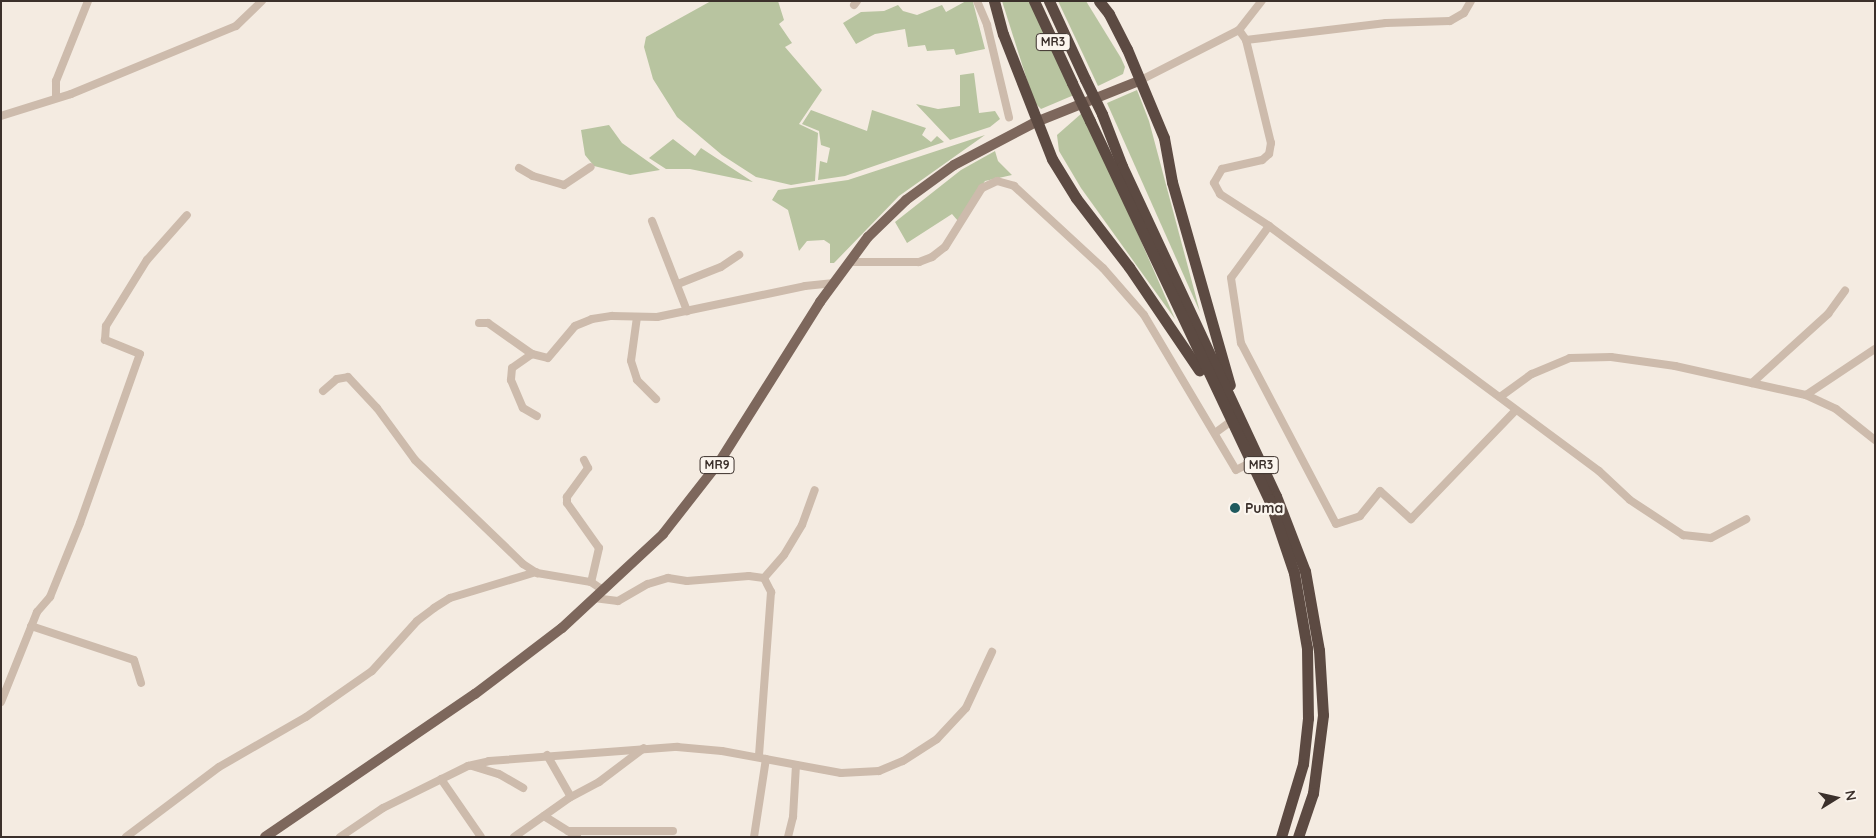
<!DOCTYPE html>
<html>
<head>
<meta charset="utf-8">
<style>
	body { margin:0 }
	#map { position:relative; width:1876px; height:838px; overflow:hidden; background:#f4ebe1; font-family:Quicksand,sans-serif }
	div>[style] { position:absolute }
	.green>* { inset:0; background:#b8c4a0 }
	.minor>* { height:8px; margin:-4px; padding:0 4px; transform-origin:4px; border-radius:4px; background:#cdbbac }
	.major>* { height:10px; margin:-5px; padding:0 5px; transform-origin:5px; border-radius:5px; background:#7d675c }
	.highway>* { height:11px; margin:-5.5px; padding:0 5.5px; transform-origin:5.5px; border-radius:5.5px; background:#5c4a42 }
	.highway-bridge>* { height:11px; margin:-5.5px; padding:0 5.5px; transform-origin:5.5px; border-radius:5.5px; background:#5c4a42 }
	.dots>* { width:14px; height:14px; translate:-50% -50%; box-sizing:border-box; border:2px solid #fbf5ee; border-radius:50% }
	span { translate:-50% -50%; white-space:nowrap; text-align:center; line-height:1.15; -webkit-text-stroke:4.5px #fbf5ee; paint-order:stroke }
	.shield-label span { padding:1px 4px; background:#fbf5ee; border:1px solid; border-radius:4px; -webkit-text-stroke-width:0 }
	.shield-label { font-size:12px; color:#3b302b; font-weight:700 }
	.poi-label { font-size:14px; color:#3b302b; font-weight:700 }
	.left { translate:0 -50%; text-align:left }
	.frame { position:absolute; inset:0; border:2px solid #3b302b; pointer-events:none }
	.north { position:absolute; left:1811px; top:773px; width:50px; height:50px; -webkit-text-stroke:4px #fbf5ee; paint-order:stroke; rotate:80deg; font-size:14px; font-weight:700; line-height:20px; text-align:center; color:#3b302b }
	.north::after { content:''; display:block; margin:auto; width:18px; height:22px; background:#3b302b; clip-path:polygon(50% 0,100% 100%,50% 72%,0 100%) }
</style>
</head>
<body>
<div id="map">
	<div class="green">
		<div style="clip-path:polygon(711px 1px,778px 1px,784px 20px,779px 24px,792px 43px,785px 47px,822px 90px,799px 124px,818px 133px,815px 181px,791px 185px,756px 177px,722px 155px,677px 117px,653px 79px,644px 47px,646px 37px)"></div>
		<div style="clip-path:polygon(966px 1px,973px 2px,985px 49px,956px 55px,954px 49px,927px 51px,925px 45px,908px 47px,905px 29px,875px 34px,856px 44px,843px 23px,861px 12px,884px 11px,898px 5px,903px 11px,917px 15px,942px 5px,946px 12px)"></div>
		<div style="clip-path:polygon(1002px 1px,1030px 1px,1074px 95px,1041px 109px,1034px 102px)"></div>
		<div style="clip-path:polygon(1058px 1px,1086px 1px,1121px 58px,1125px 67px,1123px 74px,1098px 86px)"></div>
		<div style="clip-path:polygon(974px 73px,979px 113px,995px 111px,1000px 119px,990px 127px,950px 140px,916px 104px,938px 109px,960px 106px,960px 75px)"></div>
		<div style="clip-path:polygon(1137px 90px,1149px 121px,1200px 312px,1107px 103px)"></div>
		<div style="clip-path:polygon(811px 110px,867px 131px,872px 110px,926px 128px,922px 135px,931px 142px,937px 136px,944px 142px,845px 176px,818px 180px,820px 161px,827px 163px,830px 148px,821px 145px,819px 131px,802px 124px)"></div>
		<div style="clip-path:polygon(1082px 113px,1134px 225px,1175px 319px,1081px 188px,1059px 151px,1057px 135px)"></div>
		<div style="clip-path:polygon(609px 125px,622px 143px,660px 170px,630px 175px,594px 166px,585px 155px,581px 130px)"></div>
		<div style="clip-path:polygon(985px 135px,899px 196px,834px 263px,830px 263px,830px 244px,824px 240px,807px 241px,799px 251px,788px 210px,772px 200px,778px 190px,848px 180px)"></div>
		<div style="clip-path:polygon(673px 139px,695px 156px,701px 148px,753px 182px,690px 169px,666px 169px,649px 158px)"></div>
		<div style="clip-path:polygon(995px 151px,998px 161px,1012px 175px,985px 181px,958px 221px,952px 214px,907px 243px,895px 222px,961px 170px)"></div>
	</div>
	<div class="minor">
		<div style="left:977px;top:1px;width:26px;rotate:67deg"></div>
		<div style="left:987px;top:25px;width:95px;rotate:76.6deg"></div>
		<div style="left:854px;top:5px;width:5px;rotate:-53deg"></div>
		<div style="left:1239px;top:30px;width:12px;rotate:55deg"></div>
		<div style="left:1246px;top:40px;width:106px;rotate:76.4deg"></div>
		<div style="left:1271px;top:143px;width:11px;rotate:100deg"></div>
		<div style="left:1269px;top:154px;width:9px;rotate:139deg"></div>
		<div style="left:1262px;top:160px;width:41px;rotate:167.3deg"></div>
		<div style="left:1222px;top:169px;width:16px;rotate:120deg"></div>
		<div style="left:1214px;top:183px;width:13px;rotate:61deg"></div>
		<div style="left:1220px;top:194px;width:59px;rotate:33.1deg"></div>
		<div style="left:1269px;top:226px;width:411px;rotate:36.6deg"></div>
		<div style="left:1599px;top:471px;width:42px;rotate:43.1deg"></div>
		<div style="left:1630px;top:500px;width:64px;rotate:33.4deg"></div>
		<div style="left:1683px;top:535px;width:28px;rotate:6deg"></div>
		<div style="left:1711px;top:538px;width:40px;rotate:-28deg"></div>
		<div style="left:1246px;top:40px;width:141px;rotate:-6.9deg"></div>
		<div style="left:1386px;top:23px;width:64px;rotate:-1.8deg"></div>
		<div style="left:1450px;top:21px;width:16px;rotate:-30deg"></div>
		<div style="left:1464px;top:13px;width:14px;rotate:-60deg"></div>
		<div style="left:1139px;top:81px;width:112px;rotate:-27deg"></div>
		<div style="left:1239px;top:30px;width:37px;rotate:-52deg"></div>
		<div style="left:56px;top:97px;width:16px;rotate:-90deg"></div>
		<div style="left:56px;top:81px;width:86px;rotate:-68.2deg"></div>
		<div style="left:1px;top:116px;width:73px;rotate:-17.4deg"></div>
		<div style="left:71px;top:94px;width:178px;rotate:-22.4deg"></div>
		<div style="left:236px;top:26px;width:36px;rotate:-44deg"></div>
		<div style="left:519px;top:168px;width:16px;rotate:30deg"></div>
		<div style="left:533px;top:176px;width:32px;rotate:16deg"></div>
		<div style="left:564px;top:185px;width:32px;rotate:-34deg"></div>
		<div style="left:652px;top:221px;width:97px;rotate:68.7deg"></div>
		<div style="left:1269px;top:226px;width:64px;rotate:126.2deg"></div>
		<div style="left:1231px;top:278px;width:66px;rotate:81.3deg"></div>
		<div style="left:1241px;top:343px;width:204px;rotate:62.3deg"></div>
		<div style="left:1336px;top:524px;width:25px;rotate:-18deg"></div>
		<div style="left:1360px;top:516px;width:32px;rotate:-51deg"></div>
		<div style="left:1380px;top:491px;width:42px;rotate:42.1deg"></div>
		<div style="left:1411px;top:519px;width:151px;rotate:-46.1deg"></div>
		<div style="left:850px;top:262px;width:69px"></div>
		<div style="left:919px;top:262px;width:14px;rotate:-21deg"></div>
		<div style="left:932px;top:257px;width:16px;rotate:-38deg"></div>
		<div style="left:945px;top:247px;width:70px;rotate:-57.9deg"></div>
		<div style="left:982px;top:188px;width:17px;rotate:-25deg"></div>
		<div style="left:997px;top:181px;width:18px;rotate:16deg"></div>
		<div style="left:1014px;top:186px;width:121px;rotate:42.7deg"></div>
		<div style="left:1103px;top:268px;width:62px;rotate:48.9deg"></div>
		<div style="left:1144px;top:315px;width:180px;rotate:59.3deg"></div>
		<div style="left:1236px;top:470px;width:16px;rotate:-27deg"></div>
		<div style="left:678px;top:284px;width:46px;rotate:-21.6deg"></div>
		<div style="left:721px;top:267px;width:22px;rotate:-34deg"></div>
		<div style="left:637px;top:317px;width:44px;rotate:97.8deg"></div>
		<div style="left:631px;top:361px;width:20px;rotate:72deg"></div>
		<div style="left:637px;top:380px;width:27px;rotate:45deg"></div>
		<div style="left:479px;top:323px;width:9px"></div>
		<div style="left:488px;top:323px;width:54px;rotate:35.2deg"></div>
		<div style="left:532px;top:354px;width:16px;rotate:14deg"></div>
		<div style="left:548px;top:358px;width:42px;rotate:-49.8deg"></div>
		<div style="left:575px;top:326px;width:18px;rotate:-22deg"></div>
		<div style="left:592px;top:319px;width:20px;rotate:-9deg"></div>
		<div style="left:612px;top:316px;width:45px;rotate:1.3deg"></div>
		<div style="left:657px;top:317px;width:151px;rotate:-11.8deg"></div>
		<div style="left:805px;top:286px;width:29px;rotate:-6deg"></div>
		<div style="left:532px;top:354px;width:24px;rotate:145deg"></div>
		<div style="left:512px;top:368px;width:12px;rotate:95deg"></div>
		<div style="left:511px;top:380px;width:30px;rotate:67deg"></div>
		<div style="left:523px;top:408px;width:16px;rotate:30deg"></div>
		<div style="left:1752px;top:383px;width:103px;rotate:-42.2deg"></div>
		<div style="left:1828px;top:314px;width:29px;rotate:-54deg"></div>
		<div style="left:323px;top:391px;width:18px;rotate:-41deg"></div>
		<div style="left:337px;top:379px;width:11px;rotate:-10deg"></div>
		<div style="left:348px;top:377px;width:42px;rotate:46.9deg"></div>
		<div style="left:377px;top:408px;width:64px;rotate:53.8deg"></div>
		<div style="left:415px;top:460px;width:150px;rotate:43.9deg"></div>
		<div style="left:523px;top:564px;width:17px;rotate:33deg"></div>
		<div style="left:537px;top:573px;width:55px;rotate:9.5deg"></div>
		<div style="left:591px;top:582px;width:14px;rotate:34deg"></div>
		<div style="left:1806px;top:395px;width:33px;rotate:25deg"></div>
		<div style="left:1836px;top:409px;width:50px;rotate:38.5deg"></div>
		<div style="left:1500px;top:397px;width:39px;rotate:-36deg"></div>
		<div style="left:1532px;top:374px;width:41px;rotate:-22.8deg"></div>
		<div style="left:1570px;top:358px;width:41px;rotate:-1.4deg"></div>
		<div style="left:1611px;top:357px;width:65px;rotate:8deg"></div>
		<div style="left:1675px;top:366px;width:134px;rotate:12.5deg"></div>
		<div style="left:1806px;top:395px;width:83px;rotate:-33.7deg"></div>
		<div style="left:1215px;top:433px;width:19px;rotate:-36deg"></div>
		<div style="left:584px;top:460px;width:9px;rotate:63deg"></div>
		<div style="left:588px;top:468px;width:36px;rotate:126deg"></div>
		<div style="left:567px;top:497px;width:6px;rotate:90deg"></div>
		<div style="left:567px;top:503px;width:55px;rotate:54.6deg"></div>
		<div style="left:599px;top:548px;width:35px;rotate:103deg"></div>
		<div style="left:764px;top:578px;width:30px;rotate:-49deg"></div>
		<div style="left:784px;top:555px;width:35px;rotate:-59deg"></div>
		<div style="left:802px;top:525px;width:37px;rotate:-70deg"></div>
		<div style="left:594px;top:598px;width:24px;rotate:7deg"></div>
		<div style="left:618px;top:601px;width:34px;rotate:-30deg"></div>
		<div style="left:648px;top:584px;width:21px;rotate:-17deg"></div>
		<div style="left:668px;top:578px;width:19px;rotate:9deg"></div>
		<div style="left:687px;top:581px;width:62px;rotate:-4.6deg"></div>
		<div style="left:749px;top:576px;width:15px;rotate:8deg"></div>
		<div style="left:764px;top:578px;width:16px;rotate:63deg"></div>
		<div style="left:771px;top:592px;width:165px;rotate:94.2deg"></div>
		<div style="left:31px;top:626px;width:108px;rotate:18.3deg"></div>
		<div style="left:134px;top:660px;width:24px;rotate:73deg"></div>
		<div style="left:1px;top:702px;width:97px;rotate:-68.2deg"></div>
		<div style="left:37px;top:612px;width:20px;rotate:-49deg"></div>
		<div style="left:50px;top:597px;width:80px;rotate:-67.9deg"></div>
		<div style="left:80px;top:523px;width:179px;rotate:-70.5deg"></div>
		<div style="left:140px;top:354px;width:38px;rotate:-158deg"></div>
		<div style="left:105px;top:340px;width:14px;rotate:-86deg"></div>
		<div style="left:106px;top:326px;width:78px;rotate:-58.2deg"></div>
		<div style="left:147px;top:260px;width:60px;rotate:-48.4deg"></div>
		<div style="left:547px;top:755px;width:48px;rotate:60.3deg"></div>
		<div style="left:472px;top:766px;width:28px;rotate:17deg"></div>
		<div style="left:499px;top:774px;width:28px;rotate:30deg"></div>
		<div style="left:441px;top:779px;width:70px;rotate:55.4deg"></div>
		<div style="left:544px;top:816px;width:39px;rotate:32deg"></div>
		<div style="left:568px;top:831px;width:105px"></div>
		<div style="left:126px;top:837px;width:116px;rotate:-37deg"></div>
		<div style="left:219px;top:767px;width:100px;rotate:-29.9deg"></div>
		<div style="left:306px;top:717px;width:80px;rotate:-34.9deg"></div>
		<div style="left:372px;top:671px;width:67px;rotate:-48deg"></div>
		<div style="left:417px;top:621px;width:21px;rotate:-37deg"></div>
		<div style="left:434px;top:608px;width:19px;rotate:-32deg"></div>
		<div style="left:450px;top:598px;width:90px;rotate:-16.8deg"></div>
		<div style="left:340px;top:837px;width:52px;rotate:-34deg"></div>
		<div style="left:383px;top:808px;width:95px;rotate:-26.3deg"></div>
		<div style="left:468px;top:766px;width:22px;rotate:-13deg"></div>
		<div style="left:489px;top:761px;width:189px;rotate:-4.3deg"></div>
		<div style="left:677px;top:747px;width:45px;rotate:5.1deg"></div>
		<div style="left:722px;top:751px;width:121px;rotate:10.5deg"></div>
		<div style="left:841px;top:773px;width:38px;rotate:-3deg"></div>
		<div style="left:879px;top:771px;width:26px;rotate:-23deg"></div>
		<div style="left:903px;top:761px;width:40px;rotate:-32.9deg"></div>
		<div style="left:937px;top:739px;width:42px;rotate:-46.9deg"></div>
		<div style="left:966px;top:708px;width:62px;rotate:-65.1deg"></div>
		<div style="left:514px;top:837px;width:67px;rotate:-35.3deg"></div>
		<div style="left:569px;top:798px;width:34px;rotate:-28deg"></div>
		<div style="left:599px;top:782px;width:56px;rotate:-37.1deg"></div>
		<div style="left:754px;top:837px;width:79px;rotate:-81.3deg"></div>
		<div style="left:788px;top:837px;width:21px;rotate:-76deg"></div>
		<div style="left:793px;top:817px;width:52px;rotate:-86.7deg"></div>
	</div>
	<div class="major">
		<div style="left:265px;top:837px;width:254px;rotate:-34.3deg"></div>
		<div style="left:475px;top:694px;width:109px;rotate:-37.2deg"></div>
		<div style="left:562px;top:628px;width:138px;rotate:-42.9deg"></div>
		<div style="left:663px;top:534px;width:93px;rotate:-52deg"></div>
		<div style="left:720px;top:461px;width:188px;rotate:-57.8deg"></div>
		<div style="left:820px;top:302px;width:81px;rotate:-53.6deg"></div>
		<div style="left:868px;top:237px;width:53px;rotate:-44.2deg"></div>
		<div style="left:906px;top:200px;width:59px;rotate:-36.1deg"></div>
		<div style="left:954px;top:165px;width:93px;rotate:-27.7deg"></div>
		<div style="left:1036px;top:122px;width:111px;rotate:-21.7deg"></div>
	</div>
	<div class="highway">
		<div style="left:994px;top:1px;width:34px;rotate:75deg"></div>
		<div style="left:1003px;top:34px;width:134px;rotate:68.6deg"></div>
		<div style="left:1052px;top:159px;width:46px;rotate:58.4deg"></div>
		<div style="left:1076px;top:198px;width:87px;rotate:52.5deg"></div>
		<div style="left:1129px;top:267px;width:125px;rotate:55.8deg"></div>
		<div style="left:1034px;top:1px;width:90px;rotate:65.1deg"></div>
		<div style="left:1049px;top:1px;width:86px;rotate:65.2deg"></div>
		<div style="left:1099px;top:1px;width:16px;rotate:52deg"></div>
		<div style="left:1109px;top:14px;width:39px;rotate:63deg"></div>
		<div style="left:1127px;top:49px;width:96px;rotate:67.4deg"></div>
		<div style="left:1164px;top:138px;width:45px;rotate:79.7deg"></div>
		<div style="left:1172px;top:182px;width:211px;rotate:74.1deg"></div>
		<div style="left:1102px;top:114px;width:56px;rotate:69deg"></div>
		<div style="left:1122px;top:166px;width:364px;rotate:65deg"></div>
		<div style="left:1276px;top:496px;width:80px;rotate:68.9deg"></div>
		<div style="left:1305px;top:571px;width:80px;rotate:80deg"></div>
		<div style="left:1319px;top:650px;width:65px;rotate:86.5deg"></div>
		<div style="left:1323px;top:715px;width:79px;rotate:97.3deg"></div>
		<div style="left:1313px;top:793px;width:46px;rotate:108.8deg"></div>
		<div style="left:1090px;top:121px;width:418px;rotate:64.7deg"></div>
		<div style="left:1269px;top:499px;width:78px;rotate:71.3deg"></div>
		<div style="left:1294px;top:573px;width:76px;rotate:80.2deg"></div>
		<div style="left:1307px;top:648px;width:70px;rotate:89.2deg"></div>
		<div style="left:1308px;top:718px;width:46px;rotate:96.2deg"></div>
		<div style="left:1303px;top:764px;width:76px;rotate:106.8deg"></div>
	</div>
	<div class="highway-bridge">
		<div style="left:1085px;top:79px;width:39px;rotate:64deg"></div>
		<div style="left:1072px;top:83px;width:42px;rotate:64.7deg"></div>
	</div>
	<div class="dots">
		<div style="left:1235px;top:508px;background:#1f5a5e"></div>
	</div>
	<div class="shield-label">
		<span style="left:1053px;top:42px">MR3</span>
		<span style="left:717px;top:465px">MR9</span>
		<span style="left:1261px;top:465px">MR3</span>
	</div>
	<div class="poi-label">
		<span class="left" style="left:1245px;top:508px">Puma</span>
	</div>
	<div class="frame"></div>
	<div class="north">N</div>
</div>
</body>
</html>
